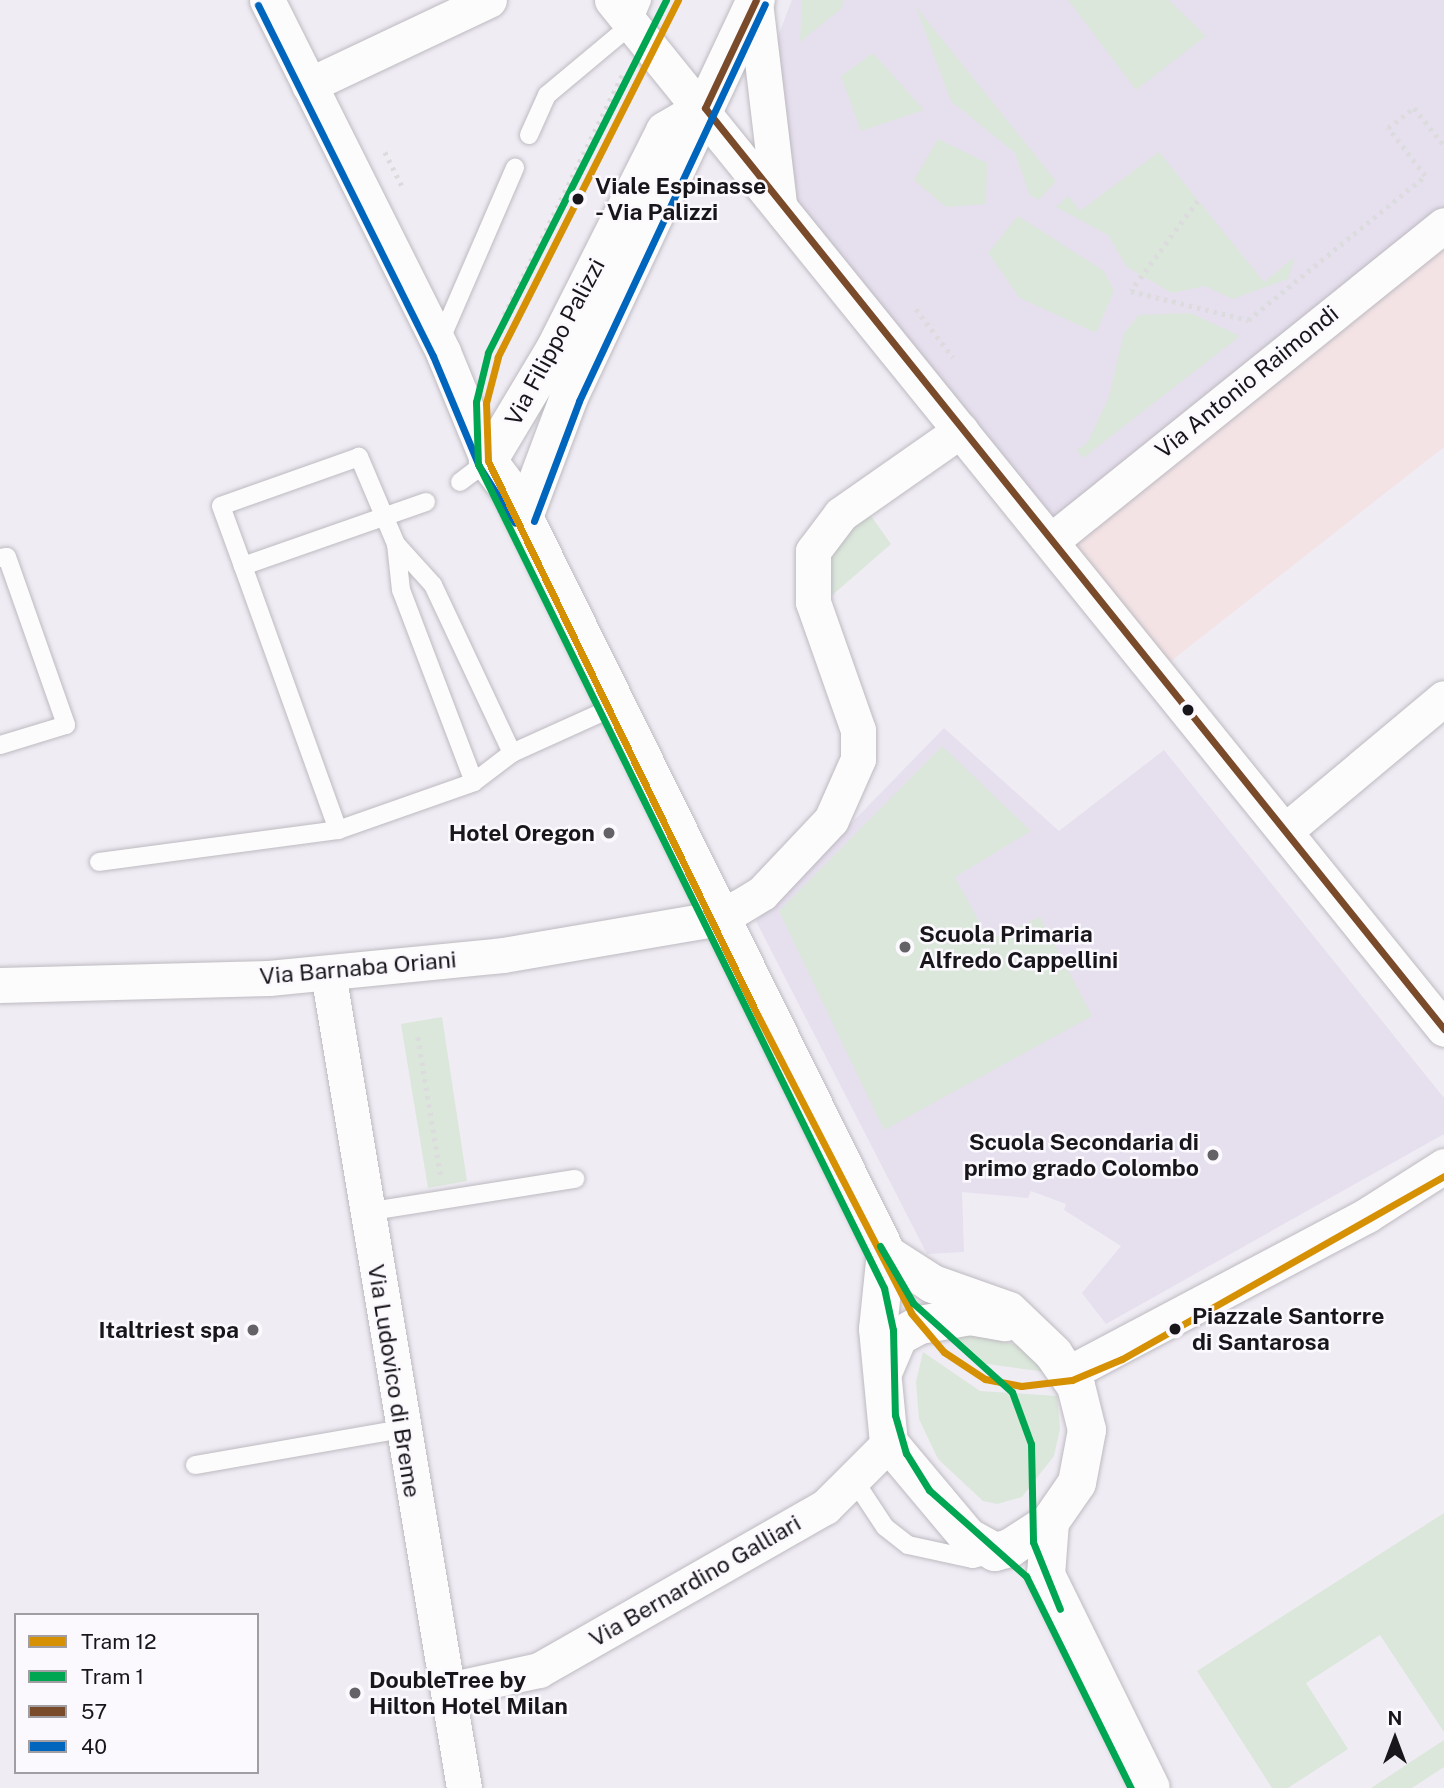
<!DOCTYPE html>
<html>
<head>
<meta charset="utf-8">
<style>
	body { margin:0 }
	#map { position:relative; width:1444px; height:1788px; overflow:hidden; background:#f0ecf4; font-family:"Public Sans",sans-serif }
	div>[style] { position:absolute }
	.built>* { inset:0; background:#e6dfee }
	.industrial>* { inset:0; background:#f3e3e5 }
	.green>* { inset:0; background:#dbe7da }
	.path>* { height:4.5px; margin-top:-2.25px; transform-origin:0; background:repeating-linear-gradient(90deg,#dcdbdd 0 3.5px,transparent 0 8.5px) }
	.roads { filter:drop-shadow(0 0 2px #bdbac0) drop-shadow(0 0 2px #bdbac0) }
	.lane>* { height:18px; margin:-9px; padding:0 9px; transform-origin:9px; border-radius:9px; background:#fdfcfd }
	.street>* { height:35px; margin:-17.5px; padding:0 17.5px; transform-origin:17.5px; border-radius:17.5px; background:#fdfcfd }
	.secondary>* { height:38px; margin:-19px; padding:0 19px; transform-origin:19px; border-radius:19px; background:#fdfcfd }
	.bus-1>* { height:7px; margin:-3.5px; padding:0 3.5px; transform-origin:3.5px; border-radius:3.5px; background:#7a4b2a }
	.bus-2>* { height:7px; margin:-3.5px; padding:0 3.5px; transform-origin:3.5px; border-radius:3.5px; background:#0065bd }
	.tram-1>* { height:7px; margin:-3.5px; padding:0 3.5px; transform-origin:3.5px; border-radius:3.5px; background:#d69004 }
	.tram-2>* { height:7px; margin:-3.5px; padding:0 3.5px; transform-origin:3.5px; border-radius:3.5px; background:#00a651 }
	.dots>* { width:19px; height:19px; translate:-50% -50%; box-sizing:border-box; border:4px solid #fbf8fe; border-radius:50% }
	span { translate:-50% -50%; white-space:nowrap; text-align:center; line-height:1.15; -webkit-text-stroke:5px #fbf8fe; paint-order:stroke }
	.stop-label { font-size:23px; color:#18161b; font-weight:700 }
	.left { translate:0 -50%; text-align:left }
	.street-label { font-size:23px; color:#18161b }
	.poi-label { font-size:23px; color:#18161b; font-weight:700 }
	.right { translate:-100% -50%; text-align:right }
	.legend { position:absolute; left:14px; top:1613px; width:245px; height:161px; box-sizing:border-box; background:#fbf8fe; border:2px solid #a09ea3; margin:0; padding:9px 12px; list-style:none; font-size:21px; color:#18161b }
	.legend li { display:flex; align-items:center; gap:14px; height:35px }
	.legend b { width:35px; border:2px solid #a09ea3 }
	.north { position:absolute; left:1360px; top:1704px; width:70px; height:70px; -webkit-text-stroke:5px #fbf8fe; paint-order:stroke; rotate:0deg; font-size:19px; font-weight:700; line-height:28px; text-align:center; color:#18161b }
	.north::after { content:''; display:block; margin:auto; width:24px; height:32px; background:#18161b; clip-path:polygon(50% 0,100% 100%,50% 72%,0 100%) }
</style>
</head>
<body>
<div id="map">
	<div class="built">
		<div style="clip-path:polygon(792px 0,1444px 0,1444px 217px,1048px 536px,782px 202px,768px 62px)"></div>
		<div style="clip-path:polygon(944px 728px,1059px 831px,1164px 750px,1444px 1098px,1444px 1134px,1106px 1324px,1082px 1293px,1121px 1246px,1064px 1210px,1066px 1204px,1031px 1191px,1028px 1198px,962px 1192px,964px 1252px,927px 1254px,756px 921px)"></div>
	</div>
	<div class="industrial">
		<div style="clip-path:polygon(1444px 237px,1444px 447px,1157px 672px,1054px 545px)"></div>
	</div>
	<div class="green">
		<div style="clip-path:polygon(802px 0,843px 0,842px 8px,800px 42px)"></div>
		<div style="clip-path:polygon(1068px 0,1169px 0,1206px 36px,1136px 90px)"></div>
		<div style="clip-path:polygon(916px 7px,1056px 181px,1039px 200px,1030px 195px,1015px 153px,951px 101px)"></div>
		<div style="clip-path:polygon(873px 53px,924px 110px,861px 131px,841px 76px)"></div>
		<div style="clip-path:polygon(938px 139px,987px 163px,986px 204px,946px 207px,914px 180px)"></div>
		<div style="clip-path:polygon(1159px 152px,1264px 282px,1295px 257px,1288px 279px,1233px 299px,1205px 286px,1172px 293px,1127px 267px,1108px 235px,1056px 207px,1068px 196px,1080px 211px)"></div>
		<div style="clip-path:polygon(1018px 216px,1104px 271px,1114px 291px,1096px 333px,1020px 298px,988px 253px)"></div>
		<div style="clip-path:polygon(1190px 313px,1240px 336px,1083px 458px,1077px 450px,1088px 442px,1109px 397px,1124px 333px,1139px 315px)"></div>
		<div style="clip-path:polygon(869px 513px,891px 544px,829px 598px,833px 547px)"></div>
		<div style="clip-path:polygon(942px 746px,1031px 831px,955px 877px,989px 940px,1040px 917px,1092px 1016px,884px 1130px,779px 911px)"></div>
		<div style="clip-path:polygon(442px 1017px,467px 1181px,428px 1188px,401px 1024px)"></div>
		<div style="clip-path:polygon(969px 1331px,1030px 1349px,1045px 1372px,981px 1363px,943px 1335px)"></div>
		<div style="clip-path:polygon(923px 1352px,980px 1391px,1057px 1396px,1060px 1429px,1054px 1456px,1022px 1497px,997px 1504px,983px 1501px,938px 1459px,919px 1419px,916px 1382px)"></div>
		<div style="clip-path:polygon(1444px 1513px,1444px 1732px,1380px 1635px,1306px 1683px,1348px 1749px,1288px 1788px,1272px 1788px,1197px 1671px)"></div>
		<div style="clip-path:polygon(1444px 1740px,1444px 1767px,1412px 1788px,1371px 1788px)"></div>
	</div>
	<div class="path">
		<div style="left:385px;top:152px;width:40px;rotate:63.4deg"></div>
		<div style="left:1198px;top:201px;width:112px;rotate:126.7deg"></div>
		<div style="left:1131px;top:291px;width:121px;rotate:13.9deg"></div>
		<div style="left:1248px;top:320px;width:228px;rotate:-39.1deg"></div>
		<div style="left:1425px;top:176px;width:61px;rotate:-127.6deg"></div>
		<div style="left:1388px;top:128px;width:33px;rotate:-38deg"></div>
		<div style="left:1414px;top:108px;width:48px;rotate:51deg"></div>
		<div style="left:916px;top:309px;width:61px;rotate:52.4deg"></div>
		<div style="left:504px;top:315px;width:270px;rotate:-63.8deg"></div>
		<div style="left:418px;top:1037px;width:142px;rotate:80.7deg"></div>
	</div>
	<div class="roads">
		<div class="lane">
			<div style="left:529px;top:135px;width:44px;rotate:-65.8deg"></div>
			<div style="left:547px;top:95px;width:111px;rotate:-39.9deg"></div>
			<div style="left:632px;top:24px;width:26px;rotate:-67deg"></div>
			<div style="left:440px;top:341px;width:189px;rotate:-66.6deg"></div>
			<div style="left:460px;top:482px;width:35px;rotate:-37deg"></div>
			<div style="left:396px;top:544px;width:55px;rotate:47.9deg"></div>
			<div style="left:433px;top:585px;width:186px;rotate:64.8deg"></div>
			<div style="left:512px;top:753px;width:48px;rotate:142.7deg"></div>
			<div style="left:0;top:558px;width:7px;rotate:-8deg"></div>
			<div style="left:7px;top:557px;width:178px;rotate:70.6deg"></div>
			<div style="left:66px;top:725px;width:69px;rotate:163.1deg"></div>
			<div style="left:512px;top:753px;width:114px;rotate:-24.3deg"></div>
			<div style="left:338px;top:830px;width:281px;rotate:-109.8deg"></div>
			<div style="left:243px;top:566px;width:194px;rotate:-19.3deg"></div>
			<div style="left:99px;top:862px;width:241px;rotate:-7.6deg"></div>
			<div style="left:338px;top:830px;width:144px;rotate:-19.4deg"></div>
			<div style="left:474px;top:782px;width:205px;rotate:-110.8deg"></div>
			<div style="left:401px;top:590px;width:46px;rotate:-96.2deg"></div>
			<div style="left:396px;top:544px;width:95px;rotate:-113deg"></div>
			<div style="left:359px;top:457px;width:146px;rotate:160.5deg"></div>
			<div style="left:221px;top:506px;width:64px;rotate:69.9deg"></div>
			<div style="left:366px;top:1212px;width:212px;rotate:-9deg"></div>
			<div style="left:195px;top:1465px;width:209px;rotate:-9.9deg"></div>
			<div style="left:854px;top:1480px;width:56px;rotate:56.6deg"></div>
			<div style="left:885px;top:1527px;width:29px;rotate:38deg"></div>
			<div style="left:908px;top:1545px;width:66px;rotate:12.2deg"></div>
			<div style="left:973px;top:1559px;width:16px;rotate:-15deg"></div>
		</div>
		<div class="street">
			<div style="left:267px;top:0;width:394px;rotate:63.4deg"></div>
			<div style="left:443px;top:352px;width:118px;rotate:67.6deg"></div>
			<div style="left:612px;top:0;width:1323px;rotate:51.04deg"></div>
			<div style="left:755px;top:2px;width:203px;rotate:83.2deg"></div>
			<div style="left:309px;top:85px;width:199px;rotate:-25.3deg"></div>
			<div style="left:1051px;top:541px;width:504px;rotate:-38.8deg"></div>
			<div style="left:1285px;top:831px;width:207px;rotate:-39.9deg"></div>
			<div style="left:328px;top:973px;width:826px;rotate:80.53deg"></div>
			<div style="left:0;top:985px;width:269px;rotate:-1.5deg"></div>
			<div style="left:269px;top:978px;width:235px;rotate:-5.6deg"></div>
			<div style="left:503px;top:955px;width:214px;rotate:-9.7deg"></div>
			<div style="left:714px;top:919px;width:28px;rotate:-26deg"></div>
			<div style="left:739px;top:907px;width:27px;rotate:-31deg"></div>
			<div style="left:762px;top:893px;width:100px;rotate:-46.6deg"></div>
			<div style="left:831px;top:820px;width:67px;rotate:-66.1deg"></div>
			<div style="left:858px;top:759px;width:29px;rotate:-90deg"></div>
			<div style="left:858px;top:730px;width:136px;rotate:-109.4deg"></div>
			<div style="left:813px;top:602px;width:51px;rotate:-90deg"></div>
			<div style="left:813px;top:551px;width:46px;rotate:-52.9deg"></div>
			<div style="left:841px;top:514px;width:146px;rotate:-35deg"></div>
			<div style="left:1069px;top:1373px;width:337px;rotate:-27.9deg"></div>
			<div style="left:1367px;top:1215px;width:91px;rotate:-32.5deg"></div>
			<div style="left:448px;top:1690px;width:93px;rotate:-12.4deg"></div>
			<div style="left:539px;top:1670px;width:329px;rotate:-29.7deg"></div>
			<div style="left:825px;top:1507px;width:91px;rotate:-45deg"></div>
		</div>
		<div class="secondary">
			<div style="left:488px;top:461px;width:40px;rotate:53deg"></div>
			<div style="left:512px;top:493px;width:846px;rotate:63.77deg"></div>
			<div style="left:886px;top:1252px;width:77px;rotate:95.9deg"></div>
			<div style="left:878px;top:1329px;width:115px;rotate:84.5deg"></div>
			<div style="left:889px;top:1443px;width:123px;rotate:50deg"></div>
			<div style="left:968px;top:1537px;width:31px;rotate:29deg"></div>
			<div style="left:995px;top:1552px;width:16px;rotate:-15deg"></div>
			<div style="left:1010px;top:1548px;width:48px;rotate:-33deg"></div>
			<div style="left:1050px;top:1522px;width:47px;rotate:-55.3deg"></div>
			<div style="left:1077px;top:1483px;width:54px;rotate:-79.3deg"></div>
			<div style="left:1087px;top:1430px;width:45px;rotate:-104deg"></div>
			<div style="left:1076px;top:1386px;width:39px;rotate:-125deg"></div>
			<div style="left:1054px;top:1354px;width:62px;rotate:-136.3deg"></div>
			<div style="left:1009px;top:1311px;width:81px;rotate:-160.4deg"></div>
			<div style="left:933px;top:1284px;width:56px;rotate:-147.4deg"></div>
			<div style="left:488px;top:461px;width:131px;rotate:-59.1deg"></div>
			<div style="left:555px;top:349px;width:244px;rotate:-63.2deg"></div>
			<div style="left:665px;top:131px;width:44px;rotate:-30.1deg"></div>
			<div style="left:524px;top:517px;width:128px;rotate:-69.4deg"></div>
			<div style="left:569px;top:397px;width:439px;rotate:-64.8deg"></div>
			<div style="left:885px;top:1368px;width:34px;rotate:-67deg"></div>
			<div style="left:898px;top:1337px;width:25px;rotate:-29deg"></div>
			<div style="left:920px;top:1325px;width:51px;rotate:-10.2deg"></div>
			<div style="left:970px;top:1316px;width:36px;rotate:10deg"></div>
			<div style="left:1050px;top:1522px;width:53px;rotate:94.3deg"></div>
			<div style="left:1046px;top:1575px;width:237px;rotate:63.8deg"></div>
		</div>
	</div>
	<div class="bus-1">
		<div style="left:756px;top:0;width:119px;rotate:115.3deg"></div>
		<div style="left:705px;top:108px;width:1181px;rotate:51.26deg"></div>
	</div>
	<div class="bus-2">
		<div style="left:258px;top:5px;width:392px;rotate:63.5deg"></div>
		<div style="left:433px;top:356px;width:119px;rotate:67.3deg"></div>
		<div style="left:479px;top:466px;width:67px;rotate:57.7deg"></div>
		<div style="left:534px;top:521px;width:128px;rotate:-69.4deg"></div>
		<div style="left:579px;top:401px;width:438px;rotate:-64.9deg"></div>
	</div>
	<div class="tram-1">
		<div style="left:678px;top:0;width:400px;rotate:116.8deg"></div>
		<div style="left:498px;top:357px;width:48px;rotate:104.6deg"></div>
		<div style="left:486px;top:403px;width:58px;rotate:88deg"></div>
		<div style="left:488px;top:461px;width:615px;rotate:64.06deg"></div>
		<div style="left:757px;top:1014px;width:336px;rotate:62.7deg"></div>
		<div style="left:911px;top:1313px;width:51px;rotate:49.8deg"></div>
		<div style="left:944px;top:1352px;width:49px;rotate:33.4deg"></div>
		<div style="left:985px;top:1379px;width:37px;rotate:11deg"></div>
		<div style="left:1021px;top:1386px;width:51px;rotate:-6.7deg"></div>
		<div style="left:1072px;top:1380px;width:54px;rotate:-22.8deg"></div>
		<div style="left:1122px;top:1359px;width:370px;rotate:-29.6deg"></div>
	</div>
	<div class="tram-2">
		<div style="left:666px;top:0;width:395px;rotate:116.8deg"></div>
		<div style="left:488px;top:353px;width:50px;rotate:103.8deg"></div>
		<div style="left:476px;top:402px;width:62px;rotate:88.2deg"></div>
		<div style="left:478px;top:464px;width:919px;rotate:63.77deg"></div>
		<div style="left:884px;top:1288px;width:43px;rotate:77.9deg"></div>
		<div style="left:893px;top:1330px;width:85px;rotate:88.7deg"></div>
		<div style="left:895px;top:1415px;width:40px;rotate:74deg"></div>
		<div style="left:906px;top:1453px;width:44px;rotate:58.1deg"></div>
		<div style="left:929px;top:1490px;width:130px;rotate:41.6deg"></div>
		<div style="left:1026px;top:1576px;width:237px;rotate:63.7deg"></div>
		<div style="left:880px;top:1246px;width:66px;rotate:59.9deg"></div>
		<div style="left:913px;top:1303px;width:133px;rotate:42deg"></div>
		<div style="left:1012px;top:1392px;width:55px;rotate:69.9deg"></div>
		<div style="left:1031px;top:1444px;width:98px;rotate:88.8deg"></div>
		<div style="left:1033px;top:1542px;width:72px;rotate:68.1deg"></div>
	</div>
	<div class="dots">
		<div style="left:578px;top:199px;background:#18161b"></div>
		<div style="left:1188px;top:710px;background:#18161b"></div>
		<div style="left:609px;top:833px;background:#646167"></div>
		<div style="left:905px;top:947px;background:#646167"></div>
		<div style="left:1213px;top:1155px;background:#646167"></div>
		<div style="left:1175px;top:1329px;background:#18161b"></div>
		<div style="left:253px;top:1330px;background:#646167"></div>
		<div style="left:355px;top:1693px;background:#646167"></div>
	</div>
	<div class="stop-label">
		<span class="left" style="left:595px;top:199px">Viale Espinasse<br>- Via Palizzi</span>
		<span class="left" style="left:1192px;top:1329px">Piazzale Santorre<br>di Santarosa</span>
	</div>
	<div class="street-label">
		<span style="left:555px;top:342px;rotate:-62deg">Via Filippo Palizzi</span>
		<span style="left:1247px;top:382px;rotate:-39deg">Via Antonio Raimondi</span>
		<span style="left:358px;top:968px;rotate:-5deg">Via Barnaba Oriani</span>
		<span style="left:394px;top:1381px;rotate:81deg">Via Ludovico di Breme</span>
		<span style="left:695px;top:1581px;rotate:-30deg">Via Bernardino Galliari</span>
	</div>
	<div class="poi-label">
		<span class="right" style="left:595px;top:833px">Hotel Oregon</span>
		<span class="left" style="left:919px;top:947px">Scuola Primaria<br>Alfredo Cappellini</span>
		<span class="right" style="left:1199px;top:1155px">Scuola Secondaria di<br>primo grado Colombo</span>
		<span class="right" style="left:239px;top:1330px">Italtriest spa</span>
		<span class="left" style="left:369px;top:1693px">DoubleTree by<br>Hilton Hotel Milan</span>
	</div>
	<ul class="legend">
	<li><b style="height:9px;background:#d69004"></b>Tram 12</li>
	<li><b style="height:9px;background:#00a651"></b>Tram 1</li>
	<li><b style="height:9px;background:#7a4b2a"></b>57</li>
	<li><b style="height:9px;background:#0065bd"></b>40</li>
	</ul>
	<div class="north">N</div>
</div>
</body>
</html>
